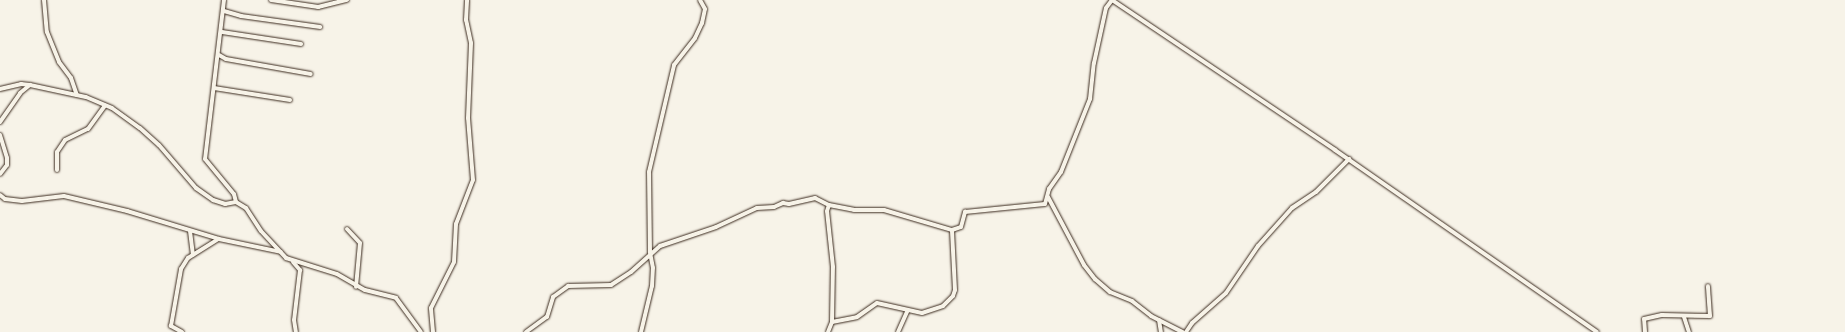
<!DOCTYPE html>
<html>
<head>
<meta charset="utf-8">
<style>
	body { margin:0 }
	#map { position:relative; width:1845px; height:332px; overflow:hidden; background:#f7f3e8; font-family:"Indie Flower",sans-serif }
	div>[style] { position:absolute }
	.roads { filter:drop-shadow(0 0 1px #3b2a1e) drop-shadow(0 0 1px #3b2a1e) }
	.minor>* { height:4px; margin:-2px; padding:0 2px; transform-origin:2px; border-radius:2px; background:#f7f3e8 }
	span { translate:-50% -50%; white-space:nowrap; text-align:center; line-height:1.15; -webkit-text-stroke:3px #f7f3e8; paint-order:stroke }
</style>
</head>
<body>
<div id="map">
	<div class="roads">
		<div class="minor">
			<div style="left:44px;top:0;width:32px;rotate:85deg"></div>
			<div style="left:47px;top:32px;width:32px;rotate:68deg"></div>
			<div style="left:59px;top:62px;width:20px;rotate:53deg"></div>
			<div style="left:71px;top:78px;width:18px;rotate:71deg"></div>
			<div style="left:224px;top:0;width:160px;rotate:96.8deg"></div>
			<div style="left:205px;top:159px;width:45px;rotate:50.4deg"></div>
			<div style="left:234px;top:194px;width:8px;rotate:76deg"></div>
			<div style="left:236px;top:202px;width:12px;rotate:31deg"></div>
			<div style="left:246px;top:208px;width:27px;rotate:57deg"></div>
			<div style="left:261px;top:231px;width:37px;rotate:47deg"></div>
			<div style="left:286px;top:258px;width:53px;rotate:17.4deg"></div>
			<div style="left:337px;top:274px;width:32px;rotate:30deg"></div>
			<div style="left:365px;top:290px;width:32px;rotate:14deg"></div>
			<div style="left:396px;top:298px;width:42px;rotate:53.7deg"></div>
			<div style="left:271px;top:0;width:48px;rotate:8.5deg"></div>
			<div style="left:318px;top:7px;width:30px;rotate:-14deg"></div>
			<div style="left:1112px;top:0;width:269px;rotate:33.9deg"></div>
			<div style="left:1335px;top:150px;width:319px;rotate:34.8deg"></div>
			<div style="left:224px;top:11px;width:18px;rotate:16deg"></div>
			<div style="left:241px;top:16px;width:80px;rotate:7.9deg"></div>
			<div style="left:222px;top:32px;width:80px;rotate:8.6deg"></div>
			<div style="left:219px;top:55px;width:8px;rotate:30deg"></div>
			<div style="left:226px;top:59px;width:86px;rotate:10deg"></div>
			<div style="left:214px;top:88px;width:77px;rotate:9deg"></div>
			<div style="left:0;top:89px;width:22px;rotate:-13deg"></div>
			<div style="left:21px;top:84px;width:9px;rotate:6deg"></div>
			<div style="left:30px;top:85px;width:57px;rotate:12.1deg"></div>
			<div style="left:86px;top:97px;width:28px;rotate:23deg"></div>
			<div style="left:112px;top:108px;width:34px;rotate:36deg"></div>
			<div style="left:140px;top:128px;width:25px;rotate:42deg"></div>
			<div style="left:159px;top:145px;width:57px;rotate:49.3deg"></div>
			<div style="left:196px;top:188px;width:21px;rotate:35deg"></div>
			<div style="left:213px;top:200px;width:13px;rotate:18deg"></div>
			<div style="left:225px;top:204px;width:11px;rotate:-10deg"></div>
			<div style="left:0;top:122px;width:35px;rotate:-55deg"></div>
			<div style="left:20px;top:93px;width:13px;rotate:-39deg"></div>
			<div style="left:0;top:135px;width:24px;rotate:73deg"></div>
			<div style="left:7px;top:158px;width:7px;rotate:90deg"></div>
			<div style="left:7px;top:165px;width:11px;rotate:128deg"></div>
			<div style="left:57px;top:170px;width:18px;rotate:-90deg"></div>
			<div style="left:57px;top:152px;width:14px;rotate:-56deg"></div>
			<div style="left:65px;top:140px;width:25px;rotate:-26deg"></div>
			<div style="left:88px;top:129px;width:29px;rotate:-54deg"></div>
			<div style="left:0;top:195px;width:6px;rotate:39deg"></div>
			<div style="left:5px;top:199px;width:17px;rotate:7deg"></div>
			<div style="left:22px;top:201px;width:42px;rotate:-6.8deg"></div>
			<div style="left:64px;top:196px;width:65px;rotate:13.4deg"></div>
			<div style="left:127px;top:211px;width:96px;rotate:16.9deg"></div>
			<div style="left:219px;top:239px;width:63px;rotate:11.8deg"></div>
			<div style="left:1048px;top:197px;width:77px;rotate:62.1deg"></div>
			<div style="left:1084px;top:265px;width:18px;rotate:52deg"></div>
			<div style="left:1095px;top:279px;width:20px;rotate:41deg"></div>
			<div style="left:1110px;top:292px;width:24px;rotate:22deg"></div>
			<div style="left:1132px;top:301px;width:24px;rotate:38deg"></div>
			<div style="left:1151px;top:316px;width:36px;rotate:27deg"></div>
			<div style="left:347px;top:229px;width:19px;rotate:47deg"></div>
			<div style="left:360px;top:243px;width:44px;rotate:95.2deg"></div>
			<div style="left:190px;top:231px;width:24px;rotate:83deg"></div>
			<div style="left:293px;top:262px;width:11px;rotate:49deg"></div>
			<div style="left:300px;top:270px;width:50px;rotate:96.8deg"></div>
			<div style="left:294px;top:320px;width:12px;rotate:81deg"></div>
			<div style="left:1684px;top:317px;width:16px;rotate:72deg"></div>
			<div style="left:1159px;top:320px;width:12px;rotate:81deg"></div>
			<div style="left:832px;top:322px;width:25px;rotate:-11deg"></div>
			<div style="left:857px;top:317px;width:24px;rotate:-35deg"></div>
			<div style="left:877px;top:303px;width:46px;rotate:12.5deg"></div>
			<div style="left:922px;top:313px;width:22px;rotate:-18deg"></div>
			<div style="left:943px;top:306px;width:14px;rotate:-45deg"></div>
			<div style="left:953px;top:296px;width:6px;rotate:-72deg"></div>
			<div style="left:955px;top:290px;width:60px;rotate:-92.9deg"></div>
			<div style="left:182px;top:332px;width:13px;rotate:-151deg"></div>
			<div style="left:171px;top:326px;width:58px;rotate:-80deg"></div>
			<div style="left:181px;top:269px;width:13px;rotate:-58deg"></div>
			<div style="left:188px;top:258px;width:36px;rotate:-32deg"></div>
			<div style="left:433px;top:332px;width:24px;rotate:-95deg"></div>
			<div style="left:431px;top:308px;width:51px;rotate:-63.4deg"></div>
			<div style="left:454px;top:262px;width:38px;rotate:-87deg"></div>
			<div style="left:456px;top:224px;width:47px;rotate:-68.9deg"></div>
			<div style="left:473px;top:180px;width:62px;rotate:-94.6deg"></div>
			<div style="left:468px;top:118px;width:75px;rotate:-87.7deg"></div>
			<div style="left:471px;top:43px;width:24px;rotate:-102deg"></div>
			<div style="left:466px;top:20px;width:20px;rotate:-87deg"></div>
			<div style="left:526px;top:332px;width:26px;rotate:-36deg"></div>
			<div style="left:547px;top:317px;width:21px;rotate:-73deg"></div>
			<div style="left:553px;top:297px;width:19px;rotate:-36deg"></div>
			<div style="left:568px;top:286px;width:43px;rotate:-1.3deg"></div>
			<div style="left:611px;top:285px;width:24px;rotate:-33deg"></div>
			<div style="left:631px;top:272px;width:39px;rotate:-42deg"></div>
			<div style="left:660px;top:246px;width:59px;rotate:-18.7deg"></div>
			<div style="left:716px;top:227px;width:45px;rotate:-24.9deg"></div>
			<div style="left:757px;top:208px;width:17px;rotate:-3deg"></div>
			<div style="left:774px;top:207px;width:10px;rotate:-24deg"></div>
			<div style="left:783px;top:203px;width:6px;rotate:9deg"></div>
			<div style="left:789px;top:204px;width:27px;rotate:-13deg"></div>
			<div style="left:815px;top:198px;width:16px;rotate:27deg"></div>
			<div style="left:829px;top:205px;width:25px;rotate:11deg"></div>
			<div style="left:854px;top:210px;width:30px"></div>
			<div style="left:884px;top:210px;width:71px;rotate:16.4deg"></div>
			<div style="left:952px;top:230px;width:9px;rotate:-18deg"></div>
			<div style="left:961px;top:227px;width:16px;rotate:-75deg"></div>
			<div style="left:965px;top:212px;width:80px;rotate:-5.7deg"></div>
			<div style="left:1045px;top:204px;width:16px;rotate:-75deg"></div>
			<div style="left:1049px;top:189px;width:21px;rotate:-55deg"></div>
			<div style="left:1061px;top:172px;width:79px;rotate:-68.3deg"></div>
			<div style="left:1090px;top:99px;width:36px;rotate:-84deg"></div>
			<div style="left:1094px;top:63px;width:56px;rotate:-77.7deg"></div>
			<div style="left:1106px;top:8px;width:10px;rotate:-53deg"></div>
			<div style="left:641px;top:332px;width:47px;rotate:-76.6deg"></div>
			<div style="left:652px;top:286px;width:18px;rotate:-87deg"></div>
			<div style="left:653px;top:268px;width:16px;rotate:-101deg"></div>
			<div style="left:650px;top:252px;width:80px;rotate:-90.7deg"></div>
			<div style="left:649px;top:172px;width:110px;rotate:-76.8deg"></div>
			<div style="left:674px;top:65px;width:34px;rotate:-52deg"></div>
			<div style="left:695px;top:38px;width:17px;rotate:-65deg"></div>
			<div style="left:702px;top:23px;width:14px;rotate:-78deg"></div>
			<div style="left:705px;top:9px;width:10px;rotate:-119deg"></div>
			<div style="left:828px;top:332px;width:11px;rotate:-68deg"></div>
			<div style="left:832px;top:322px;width:55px;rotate:-89deg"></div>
			<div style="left:833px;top:267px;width:56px;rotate:-96.1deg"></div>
			<div style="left:827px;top:211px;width:6px;rotate:-72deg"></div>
			<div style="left:898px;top:332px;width:24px;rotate:-66deg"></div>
			<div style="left:1186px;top:332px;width:11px;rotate:-56deg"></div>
			<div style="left:1192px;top:323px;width:45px;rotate:-41.4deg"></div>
			<div style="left:1226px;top:293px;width:57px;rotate:-55.8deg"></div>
			<div style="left:1258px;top:246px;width:51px;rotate:-48.2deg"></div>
			<div style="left:1292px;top:208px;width:29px;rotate:-34deg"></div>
			<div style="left:1316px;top:192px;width:47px;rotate:-45deg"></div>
			<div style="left:1645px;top:332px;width:13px;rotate:-94deg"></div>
			<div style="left:1644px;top:319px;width:18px;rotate:-13deg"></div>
			<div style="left:1662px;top:315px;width:48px;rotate:1.2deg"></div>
			<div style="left:1710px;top:316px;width:30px;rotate:-94deg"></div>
		</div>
	</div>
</div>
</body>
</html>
